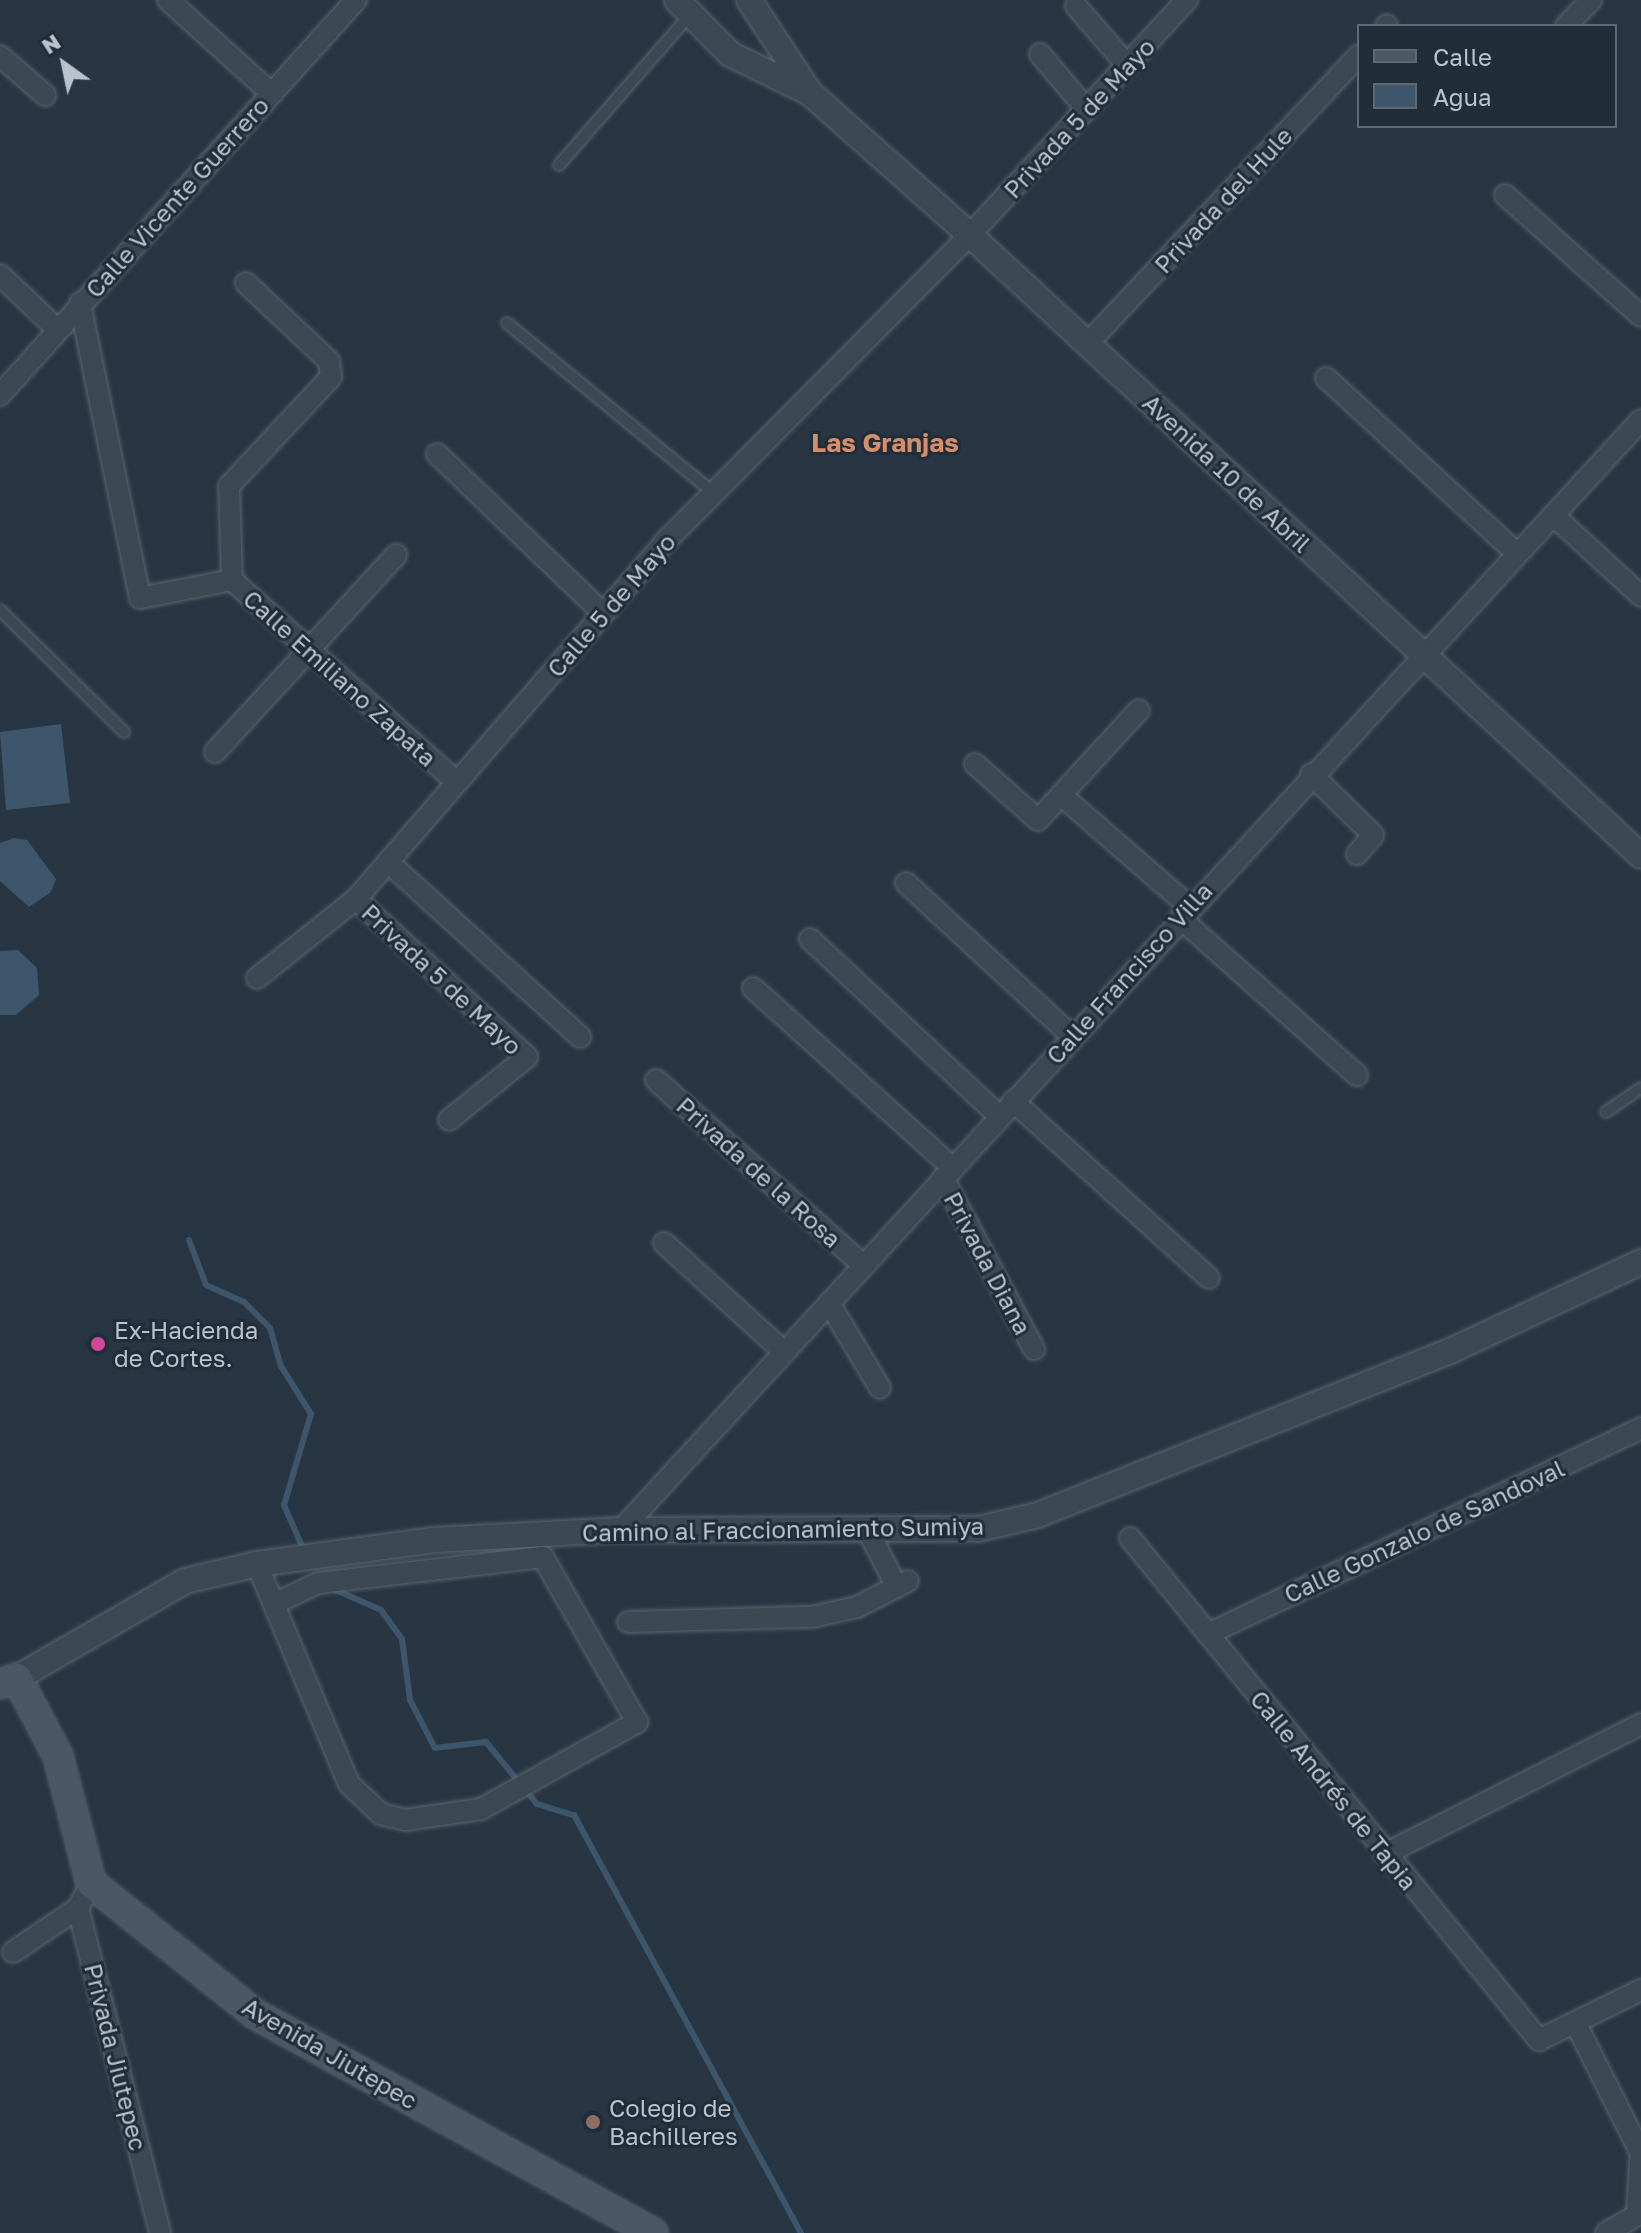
<!DOCTYPE html>
<html>
<head>
<meta charset="utf-8">
<style>
	body { margin:0 }
	#map { position:relative; width:1641px; height:2233px; overflow:hidden; background:#283643; font-family:"Golos Text",sans-serif }
	div>[style] { position:absolute }
	.water>* { inset:0; background:#3e566b }
	.stream>* { height:6px; margin:-3px; padding:0 3px; transform-origin:3px; border-radius:3px; background:#3e566b }
	.roads { filter:drop-shadow(0 0 2px #5a6670) drop-shadow(0 0 2px #5a6670) }
	.service>* { height:10px; margin:-5px; padding:0 5px; transform-origin:5px; border-radius:5px; background:#3c4852 }
	.minor>* { height:20px; margin:-10px; padding:0 10px; transform-origin:10px; border-radius:10px; background:#3c4852 }
	.tertiary>* { height:24px; margin:-12px; padding:0 12px; transform-origin:12px; border-radius:12px; background:#3c4852 }
	.secondary>* { height:28px; margin:-14px; padding:0 14px; transform-origin:14px; border-radius:14px; background:#4a5765 }
	.dots>* { width:22px; height:22px; translate:-50% -50%; box-sizing:border-box; border:4px solid #212d38; border-radius:50% }
	span { translate:-50% -50%; white-space:nowrap; text-align:center; line-height:1.15; -webkit-text-stroke:6px #212d38; paint-order:stroke }
	.street-label { font-size:24px; color:#b9c3cc }
	.poi-label { font-size:24px; color:#b9c3cc }
	.left { translate:0 -50%; text-align:left }
	.neighbourhood-label { font-size:26px; color:#d48e6c; font-weight:700 }
	.legend { position:absolute; left:1357px; top:24px; width:260px; height:104px; box-sizing:border-box; background:#212d38; border:2px solid #5e6973; margin:0; padding:10px 14px; list-style:none; font-size:24px; color:#b9c3cc }
	.legend li { display:flex; align-items:center; gap:16px; height:40px }
	.legend b { width:40px; border:2px solid #5e6973 }
	.north { position:absolute; left:24px; top:24px; width:80px; height:80px; -webkit-text-stroke:6px #212d38; paint-order:stroke; rotate:327deg; font-size:22px; font-weight:700; line-height:32px; text-align:center; color:#b9c3cc }
	.north::after { content:''; display:block; margin:auto; width:28px; height:36px; background:#b9c3cc; clip-path:polygon(50% 0,100% 100%,50% 72%,0 100%) }
</style>
</head>
<body>
<div id="map">
	<div class="water">
		<div style="clip-path:polygon(61px 724px,70px 803px,6px 810px,0 732px)"></div>
		<div style="clip-path:polygon(14px 838px,27px 840px,56px 879px,51px 892px,29px 907px,0 881px,0 843px)"></div>
		<div style="clip-path:polygon(18px 950px,37px 968px,39px 995px,16px 1015px,0 1015px,0 951px)"></div>
	</div>
	<div class="stream">
		<div style="left:189px;top:1240px;width:48px;rotate:69.3deg"></div>
		<div style="left:206px;top:1285px;width:42px;rotate:24.1deg"></div>
		<div style="left:244px;top:1302px;width:37px;rotate:45deg"></div>
		<div style="left:270px;top:1328px;width:40px;rotate:74deg"></div>
		<div style="left:281px;top:1366px;width:57px;rotate:58deg"></div>
		<div style="left:311px;top:1414px;width:95px;rotate:106.5deg"></div>
		<div style="left:284px;top:1505px;width:50px;rotate:66.5deg"></div>
		<div style="left:329px;top:1587px;width:57px;rotate:23.9deg"></div>
		<div style="left:381px;top:1610px;width:36px;rotate:54deg"></div>
		<div style="left:402px;top:1639px;width:62px;rotate:82.5deg"></div>
		<div style="left:410px;top:1700px;width:54px;rotate:62.5deg"></div>
		<div style="left:435px;top:1748px;width:51px;rotate:-6.7deg"></div>
		<div style="left:486px;top:1742px;width:80px;rotate:50.6deg"></div>
		<div style="left:537px;top:1804px;width:39px;rotate:17deg"></div>
		<div style="left:574px;top:1815px;width:476px;rotate:61.5deg"></div>
	</div>
	<div class="roads">
		<div class="service">
			<div style="left:559px;top:165px;width:198px;rotate:-48.9deg"></div>
			<div style="left:507px;top:323px;width:268px;rotate:39.4deg"></div>
			<div style="left:0;top:610px;width:174px;rotate:44.5deg"></div>
			<div style="left:1606px;top:1112px;width:42px;rotate:-34.4deg"></div>
		</div>
		<div class="minor">
			<div style="left:168px;top:0;width:139px;rotate:42.1deg"></div>
			<div style="left:1076px;top:6px;width:78px;rotate:49.2deg"></div>
			<div style="left:1386px;top:26px;width:1px;rotate:-45deg"></div>
			<div style="left:1566px;top:26px;width:36px;rotate:-46deg"></div>
			<div style="left:1040px;top:54px;width:73px;rotate:50deg"></div>
			<div style="left:0;top:56px;width:60px;rotate:40.9deg"></div>
			<div style="left:1505px;top:195px;width:182px;rotate:41.7deg"></div>
			<div style="left:0;top:275px;width:79px;rotate:43.5deg"></div>
			<div style="left:80px;top:303px;width:301px;rotate:78.5deg"></div>
			<div style="left:140px;top:598px;width:94px;rotate:-11.1deg"></div>
			<div style="left:232px;top:580px;width:302px;rotate:42deg"></div>
			<div style="left:1086px;top:345px;width:398px;rotate:-46.7deg"></div>
			<div style="left:1326px;top:378px;width:258px;rotate:42.6deg"></div>
			<div style="left:0;top:395px;width:532px;rotate:-47.97deg"></div>
			<div style="left:437px;top:454px;width:230px;rotate:43.8deg"></div>
			<div style="left:1553px;top:515px;width:120px;rotate:42.6deg"></div>
			<div style="left:232px;top:580px;width:94px;rotate:-91.8deg"></div>
			<div style="left:229px;top:486px;width:149px;rotate:-46.9deg"></div>
			<div style="left:331px;top:377px;width:16px;rotate:-97deg"></div>
			<div style="left:329px;top:361px;width:114px;rotate:-136.8deg"></div>
			<div style="left:215px;top:752px;width:268px;rotate:-47.4deg"></div>
			<div style="left:975px;top:764px;width:84px;rotate:41.6deg"></div>
			<div style="left:1038px;top:820px;width:149px;rotate:-47.4deg"></div>
			<div style="left:1311px;top:774px;width:87px;rotate:44.5deg"></div>
			<div style="left:1373px;top:835px;width:25px;rotate:130deg"></div>
			<div style="left:1061px;top:795px;width:171px;rotate:41deg"></div>
			<div style="left:388px;top:862px;width:260px;rotate:42.3deg"></div>
			<div style="left:906px;top:883px;width:226px;rotate:42.7deg"></div>
			<div style="left:356px;top:899px;width:233px;rotate:42.7deg"></div>
			<div style="left:527px;top:1057px;width:100px;rotate:141.1deg"></div>
			<div style="left:1180px;top:918px;width:237px;rotate:41.6deg"></div>
			<div style="left:810px;top:939px;width:259px;rotate:43.1deg"></div>
			<div style="left:257px;top:978px;width:127px;rotate:-38.6deg"></div>
			<div style="left:356px;top:899px;width:469px;rotate:-49.1deg"></div>
			<div style="left:663px;top:544px;width:436px;rotate:-45.2deg"></div>
			<div style="left:970px;top:235px;width:320px;rotate:-47.3deg"></div>
			<div style="left:753px;top:988px;width:268px;rotate:42deg"></div>
			<div style="left:656px;top:1080px;width:278px;rotate:41.8deg"></div>
			<div style="left:1013px;top:1101px;width:264px;rotate:42.1deg"></div>
			<div style="left:943px;top:1178px;width:194px;rotate:62deg"></div>
			<div style="left:664px;top:1243px;width:162px;rotate:42.2deg"></div>
			<div style="left:829px;top:1303px;width:99px;rotate:59deg"></div>
			<div style="left:621px;top:1530px;width:1507px;rotate:-47.42deg"></div>
			<div style="left:868px;top:1531px;width:63px;rotate:62.6deg"></div>
			<div style="left:1130px;top:1538px;width:648px;rotate:50.83deg"></div>
			<div style="left:1539px;top:2040px;width:114px;rotate:-26.1deg"></div>
			<div style="left:257px;top:1564px;width:238px;rotate:67.3deg"></div>
			<div style="left:349px;top:1784px;width:44px;rotate:43.2deg"></div>
			<div style="left:381px;top:1814px;width:25px;rotate:14deg"></div>
			<div style="left:405px;top:1820px;width:77px;rotate:-8.2deg"></div>
			<div style="left:481px;top:1809px;width:179px;rotate:-29.1deg"></div>
			<div style="left:637px;top:1722px;width:190px;rotate:-119.7deg"></div>
			<div style="left:543px;top:1557px;width:226px;rotate:173.4deg"></div>
			<div style="left:318px;top:1583px;width:49px;rotate:154.5deg"></div>
			<div style="left:628px;top:1622px;width:184px;rotate:-1.6deg"></div>
			<div style="left:812px;top:1617px;width:46px;rotate:-12.5deg"></div>
			<div style="left:857px;top:1607px;width:57px;rotate:-27deg"></div>
			<div style="left:1208px;top:1634px;width:480px;rotate:-25.4deg"></div>
			<div style="left:1385px;top:1854px;width:287px;rotate:-26.9deg"></div>
			<div style="left:91px;top:1883px;width:28px;rotate:117deg"></div>
			<div style="left:78px;top:1908px;width:335px;rotate:75.8deg"></div>
			<div style="left:13px;top:1952px;width:78px;rotate:-34.1deg"></div>
			<div style="left:1575px;top:2022px;width:141px;rotate:63.4deg"></div>
			<div style="left:1606px;top:2233px;width:36px;rotate:-30deg"></div>
			<div style="left:1637px;top:2215px;width:69px;rotate:-86.7deg"></div>
		</div>
		<div class="tertiary">
			<div style="left:677px;top:0;width:76px;rotate:45.5deg"></div>
			<div style="left:730px;top:54px;width:89px;rotate:26deg"></div>
			<div style="left:810px;top:93px;width:214px;rotate:41.6deg"></div>
			<div style="left:970px;top:235px;width:914px;rotate:42.78deg"></div>
			<div style="left:749px;top:0;width:111px;rotate:56.7deg"></div>
			<div style="left:17px;top:1678px;width:194px;rotate:-30deg"></div>
			<div style="left:185px;top:1581px;width:74px;rotate:-13.3deg"></div>
			<div style="left:257px;top:1564px;width:179px;rotate:-7.7deg"></div>
			<div style="left:434px;top:1540px;width:187px;rotate:-3.1deg"></div>
			<div style="left:621px;top:1530px;width:357px;rotate:-0.2deg"></div>
			<div style="left:978px;top:1529px;width:62px;rotate:-13.1deg"></div>
			<div style="left:1038px;top:1515px;width:443px;rotate:-21.7deg"></div>
			<div style="left:1450px;top:1351px;width:211px;rotate:-25deg"></div>
		</div>
		<div class="secondary">
			<div style="left:0;top:1684px;width:18px;rotate:-19deg"></div>
			<div style="left:17px;top:1678px;width:88px;rotate:62.3deg"></div>
			<div style="left:58px;top:1756px;width:131px;rotate:75.4deg"></div>
			<div style="left:91px;top:1883px;width:210px;rotate:38.6deg"></div>
			<div style="left:255px;top:2014px;width:454px;rotate:28.8deg"></div>
		</div>
	</div>
	<div class="dots">
		<div style="left:98px;top:1344px;background:#d1479c"></div>
		<div style="left:593px;top:2122px;background:#8d6e63"></div>
	</div>
	<div class="street-label">
		<span style="left:1079px;top:118px;rotate:-47deg">Privada 5 de Mayo</span>
		<span style="left:177px;top:197px;rotate:-48deg">Calle Vicente Guerrero</span>
		<span style="left:1223px;top:200px;rotate:-47deg">Privada del Hule</span>
		<span style="left:1227px;top:473px;rotate:43deg">Avenida 10 de Abril</span>
		<span style="left:611px;top:605px;rotate:-49deg">Calle 5 de Mayo</span>
		<span style="left:340px;top:678px;rotate:42deg">Calle Emiliano Zapata</span>
		<span style="left:1129px;top:973px;rotate:-48deg">Calle Francisco Villa</span>
		<span style="left:442px;top:979px;rotate:43deg">Privada 5 de Mayo</span>
		<span style="left:759px;top:1172px;rotate:42deg">Privada de la Rosa</span>
		<span style="left:988px;top:1263px;rotate:62deg">Privada Diana</span>
		<span style="left:783px;top:1529px;rotate:-1deg">Camino al Fraccionamiento Sumiya</span>
		<span style="left:1424px;top:1531px;rotate:-25deg">Calle Gonzalo de Sandoval</span>
		<span style="left:1334px;top:1790px;rotate:51deg">Calle Andrés de Tapia</span>
		<span style="left:330px;top:2053px;rotate:30deg">Avenida Jiutepec</span>
		<span style="left:116px;top:2057px;rotate:76deg">Privada Jiutepec</span>
	</div>
	<div class="poi-label">
		<span class="left" style="left:114px;top:1344px">Ex-Hacienda<br>de Cortes.</span>
		<span class="left" style="left:609px;top:2122px">Colegio de<br>Bachilleres</span>
	</div>
	<div class="neighbourhood-label">
		<span style="left:885px;top:443px">Las Granjas</span>
	</div>
	<ul class="legend">
	<li><b style="height:10px;background:#4a5765"></b>Calle</li>
	<li><b style="height:22px;background:#3e566b"></b>Agua</li>
	</ul>
	<div class="north">N</div>
</div>
</body>
</html>
